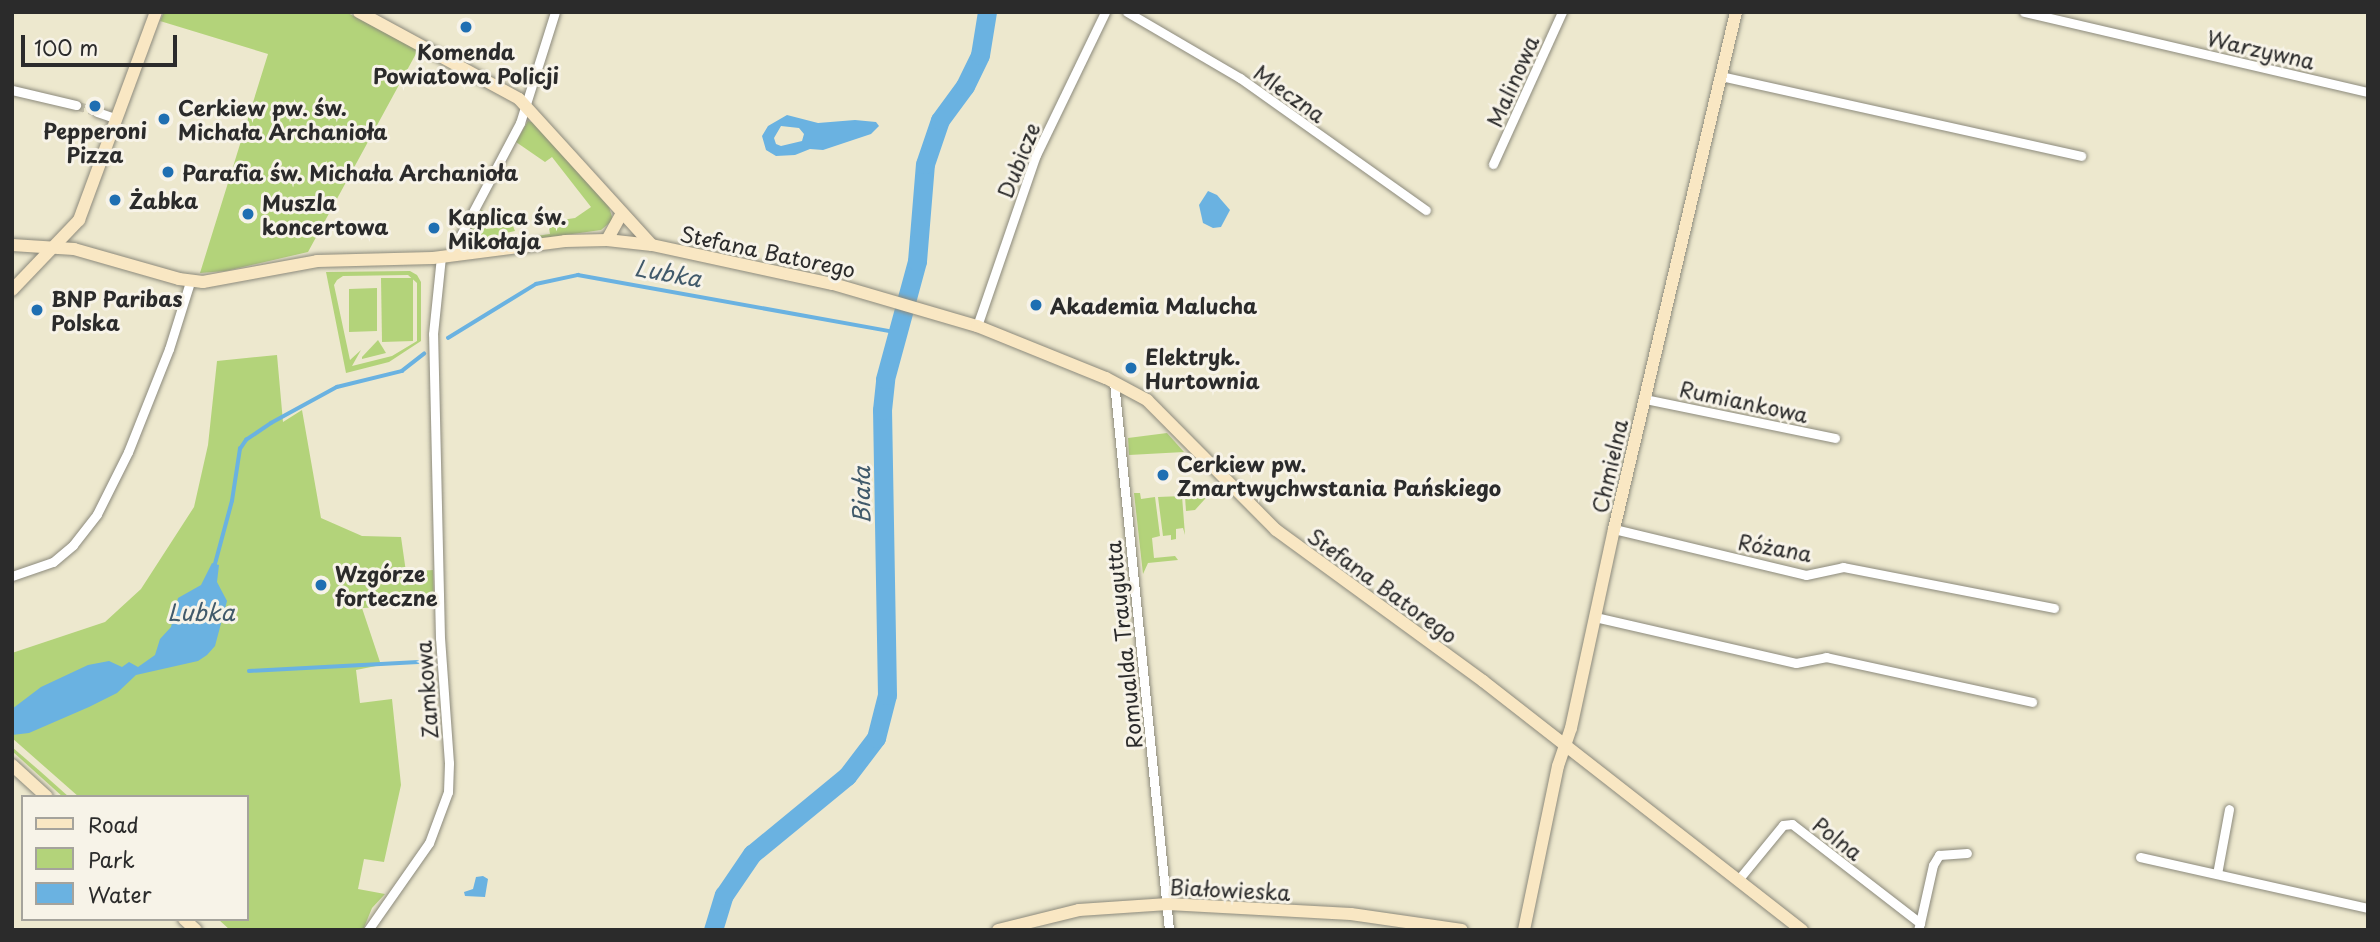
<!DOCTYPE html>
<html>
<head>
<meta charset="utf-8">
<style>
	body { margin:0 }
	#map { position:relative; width:2380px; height:942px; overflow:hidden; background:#ede8ce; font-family:"Playpen Sans",sans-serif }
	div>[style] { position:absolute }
	.green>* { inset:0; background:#b3d37a }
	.water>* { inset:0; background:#6ab2e1 }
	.stream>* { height:3.5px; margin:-1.75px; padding:0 1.75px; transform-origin:1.75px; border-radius:1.75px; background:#6ab2e1 }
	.river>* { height:19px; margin:-9.5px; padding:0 9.5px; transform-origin:9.5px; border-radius:9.5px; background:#6ab2e1 }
	.street-tunnel>* { height:9px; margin-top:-4.5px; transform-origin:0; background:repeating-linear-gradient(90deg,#c6c2ad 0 9px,transparent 0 13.5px) }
	.roads { filter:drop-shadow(0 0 2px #8c8a7c) drop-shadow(0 0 2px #8c8a7c) }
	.street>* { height:9px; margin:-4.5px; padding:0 4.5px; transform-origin:4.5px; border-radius:4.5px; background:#fff }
	.secondary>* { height:12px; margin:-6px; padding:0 6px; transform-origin:6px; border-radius:6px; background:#f9e7c3 }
	.dots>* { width:19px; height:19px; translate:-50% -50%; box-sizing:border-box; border:4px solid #f7f3e8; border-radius:50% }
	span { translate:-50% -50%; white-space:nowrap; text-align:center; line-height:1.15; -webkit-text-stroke:6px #f7f3e8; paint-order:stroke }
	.street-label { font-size:21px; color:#2b2b2b }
	.poi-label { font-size:21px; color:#2b2b2b; font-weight:700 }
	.left { translate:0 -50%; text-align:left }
	.water-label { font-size:23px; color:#415a6b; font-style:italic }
	.frame { position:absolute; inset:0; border:14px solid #2b2b2b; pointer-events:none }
	.legend { position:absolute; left:21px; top:795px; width:228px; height:126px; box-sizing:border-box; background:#f7f3e8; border:2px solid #a5a39c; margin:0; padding:9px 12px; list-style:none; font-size:21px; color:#2b2b2b }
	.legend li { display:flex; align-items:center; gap:14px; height:35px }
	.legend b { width:35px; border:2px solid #a5a39c }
	.scale { position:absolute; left:21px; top:35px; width:156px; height:32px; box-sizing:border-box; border:4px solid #2b2b2b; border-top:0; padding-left:9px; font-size:21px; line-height:24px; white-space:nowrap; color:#2b2b2b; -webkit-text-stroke:5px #f7f3e8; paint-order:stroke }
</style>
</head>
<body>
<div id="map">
	<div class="green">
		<div style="clip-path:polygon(164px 12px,346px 12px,418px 50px,308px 252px,226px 271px,200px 273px,268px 54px,160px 21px)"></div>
		<div style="clip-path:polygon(528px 121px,535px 123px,609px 207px,613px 220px,601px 230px,464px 249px,462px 245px,481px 210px,501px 216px,485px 222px,486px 229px,513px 226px,515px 231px,506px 233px,508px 240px,550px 234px,548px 222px,575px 218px,591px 207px,552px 157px,545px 162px,516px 142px)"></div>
		<div style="clip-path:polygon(evenodd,410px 271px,417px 275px,421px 282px,421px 341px,389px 362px,346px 373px,326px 272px,410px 271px,408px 275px,417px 283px,417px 341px,392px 356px,352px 366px,361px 350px,350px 360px,334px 285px,337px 280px,343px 276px,408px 275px)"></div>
		<div style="clip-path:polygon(381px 278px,413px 278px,413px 341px,382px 342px)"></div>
		<div style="clip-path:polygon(377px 288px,377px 331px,349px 332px,349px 289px)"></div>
		<div style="clip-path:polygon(378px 340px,386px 353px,362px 359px,362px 357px)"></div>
		<div style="clip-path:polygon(277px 355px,283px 422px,302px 410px,321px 518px,362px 536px,401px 537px,406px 572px,433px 570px,434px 605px,362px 608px,381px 665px,356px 670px,360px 703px,392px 699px,401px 785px,384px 862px,364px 859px,358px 889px,385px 894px,372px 908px,363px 930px,230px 930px,218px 919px,247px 919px,247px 797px,79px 797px,12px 738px,12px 653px,105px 622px,141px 589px,194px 507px,208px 445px,217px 361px)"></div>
		<div style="clip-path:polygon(1167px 433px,1184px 452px,1129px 455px,1128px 438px)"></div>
		<div style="clip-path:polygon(1195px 486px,1214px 489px,1195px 510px,1186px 511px,1185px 496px)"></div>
		<div style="clip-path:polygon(1134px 493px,1140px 493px,1141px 499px,1155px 497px,1160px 536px,1152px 538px,1154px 558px,1175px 556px,1178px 560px,1148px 563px,1143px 574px)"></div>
		<div style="clip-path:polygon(1182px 496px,1185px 535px,1183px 528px,1176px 529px,1176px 539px,1171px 540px,1171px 535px,1163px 536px,1158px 497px)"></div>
		<div style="clip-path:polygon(12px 747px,41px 772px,69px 797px,63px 797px,12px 751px)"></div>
	</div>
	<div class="water">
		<div style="clip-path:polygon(evenodd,787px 115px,818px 123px,855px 120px,876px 122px,879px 126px,871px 134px,823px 150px,810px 149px,795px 155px,776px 156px,766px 150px,762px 136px,768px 126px,787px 115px,781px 126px,799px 128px,804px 134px,802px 141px,781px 146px,776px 144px,774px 138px,781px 126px)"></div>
		<div style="clip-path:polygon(1208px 191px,1217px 195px,1230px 210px,1221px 227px,1213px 228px,1203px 223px,1199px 205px)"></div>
		<div style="clip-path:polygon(212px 563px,219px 565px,217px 582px,227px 601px,215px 646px,207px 655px,198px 661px,136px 675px,117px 693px,89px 707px,29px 733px,12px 735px,12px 709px,41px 687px,88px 665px,109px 661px,122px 667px,129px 662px,138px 667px,155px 655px,160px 639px,171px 627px,178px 598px,201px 585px)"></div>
		<div style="clip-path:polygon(483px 876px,488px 879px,485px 897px,465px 896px,464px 892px,473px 889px,476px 877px)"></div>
	</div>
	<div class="stream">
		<div style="left:448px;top:338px;width:103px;rotate:-31.5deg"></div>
		<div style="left:536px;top:284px;width:43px;rotate:-12.1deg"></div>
		<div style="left:578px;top:275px;width:322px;rotate:10.2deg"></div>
		<div style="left:215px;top:564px;width:65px;rotate:-74.9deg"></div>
		<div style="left:232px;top:501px;width:53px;rotate:-81.3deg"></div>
		<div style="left:240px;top:449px;width:11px;rotate:-56deg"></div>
		<div style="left:246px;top:440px;width:30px;rotate:-34deg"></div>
		<div style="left:271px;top:423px;width:75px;rotate:-28.6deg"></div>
		<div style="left:337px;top:387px;width:67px;rotate:-13.8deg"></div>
		<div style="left:402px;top:371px;width:28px;rotate:-38deg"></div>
		<div style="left:249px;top:671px;width:174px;rotate:-3deg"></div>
	</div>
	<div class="river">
		<div style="left:713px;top:930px;width:37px;rotate:-73deg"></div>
		<div style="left:724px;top:895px;width:50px;rotate:-55.7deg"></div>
		<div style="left:752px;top:854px;width:123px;rotate:-39.4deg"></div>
		<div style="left:847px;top:776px;width:48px;rotate:-52.7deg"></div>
		<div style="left:876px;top:738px;width:44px;rotate:-75.7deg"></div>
		<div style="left:887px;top:695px;width:285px;rotate:-91deg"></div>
		<div style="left:882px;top:410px;width:31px;rotate:-84deg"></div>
		<div style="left:885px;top:379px;width:122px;rotate:-74.8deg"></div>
		<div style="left:917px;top:261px;width:97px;rotate:-85.3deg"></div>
		<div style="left:925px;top:164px;width:46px;rotate:-71.2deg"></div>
		<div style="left:940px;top:120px;width:42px;rotate:-53.7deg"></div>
		<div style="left:965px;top:86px;width:34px;rotate:-64deg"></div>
		<div style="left:980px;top:55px;width:44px;rotate:-80.8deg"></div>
	</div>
	<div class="street-tunnel">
		<div style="left:76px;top:105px;width:22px;rotate:18deg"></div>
	</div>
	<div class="roads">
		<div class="street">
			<div style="left:1127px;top:12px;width:131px;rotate:30.3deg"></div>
			<div style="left:1240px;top:78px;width:228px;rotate:35.4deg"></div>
			<div style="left:2024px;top:12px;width:353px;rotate:13.1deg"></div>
			<div style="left:1721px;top:76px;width:369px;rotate:12.5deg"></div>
			<div style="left:12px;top:90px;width:66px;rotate:13.2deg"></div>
			<div style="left:97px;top:112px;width:21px;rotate:19deg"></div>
			<div style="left:1493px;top:164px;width:167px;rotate:-65.6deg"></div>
			<div style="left:455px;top:256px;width:14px;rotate:-82deg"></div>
			<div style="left:457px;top:242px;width:135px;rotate:-62.1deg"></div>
			<div style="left:520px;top:123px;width:116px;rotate:-72.5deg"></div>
			<div style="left:977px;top:326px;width:181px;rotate:-71deg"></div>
			<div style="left:1036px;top:155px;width:159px;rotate:-64.2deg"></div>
			<div style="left:1114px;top:382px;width:551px;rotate:84.27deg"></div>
			<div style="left:1645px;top:399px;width:194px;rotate:11.6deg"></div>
			<div style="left:1614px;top:529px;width:197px;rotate:13.5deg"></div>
			<div style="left:1806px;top:575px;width:38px;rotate:-12deg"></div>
			<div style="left:1843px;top:567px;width:215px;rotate:11deg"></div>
			<div style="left:12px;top:576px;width:43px;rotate:-18.9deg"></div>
			<div style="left:53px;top:562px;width:26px;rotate:-40deg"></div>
			<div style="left:73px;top:545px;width:39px;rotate:-52deg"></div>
			<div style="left:97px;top:514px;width:69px;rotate:-63.4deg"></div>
			<div style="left:128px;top:452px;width:111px;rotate:-68.3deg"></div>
			<div style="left:169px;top:349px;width:70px;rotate:-72.6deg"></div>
			<div style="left:1595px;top:617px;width:206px;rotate:12.9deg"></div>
			<div style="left:1796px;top:663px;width:31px;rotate:-11deg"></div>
			<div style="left:1826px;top:657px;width:211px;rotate:12.3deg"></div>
			<div style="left:2140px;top:857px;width:234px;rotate:12.6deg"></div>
			<div style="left:2217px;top:874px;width:66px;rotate:-79.5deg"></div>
			<div style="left:1738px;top:880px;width:71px;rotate:-50.7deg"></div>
			<div style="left:1783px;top:825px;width:9px;rotate:-6deg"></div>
			<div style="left:1792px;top:824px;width:162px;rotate:37.7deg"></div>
			<div style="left:1920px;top:923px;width:7px;rotate:106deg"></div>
			<div style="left:1920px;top:923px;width:59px;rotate:-77.4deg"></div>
			<div style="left:1933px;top:865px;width:12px;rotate:-59deg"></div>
			<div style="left:1939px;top:855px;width:28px;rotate:-4deg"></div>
			<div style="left:368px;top:930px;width:106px;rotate:-55deg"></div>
			<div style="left:429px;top:843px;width:54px;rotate:-69.6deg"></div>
			<div style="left:448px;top:792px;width:29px;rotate:-88deg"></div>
			<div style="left:449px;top:763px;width:125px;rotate:-94.1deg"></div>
			<div style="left:440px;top:638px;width:304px;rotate:-91.3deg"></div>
			<div style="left:433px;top:334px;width:77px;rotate:-84.1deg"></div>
		</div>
		<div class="secondary">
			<div style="left:359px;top:12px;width:182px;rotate:28.5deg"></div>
			<div style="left:519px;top:99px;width:197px;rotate:47.7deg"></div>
			<div style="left:607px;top:240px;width:31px;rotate:-61deg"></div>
			<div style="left:12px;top:245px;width:62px;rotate:3.7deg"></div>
			<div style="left:74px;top:249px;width:109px;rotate:15.9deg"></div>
			<div style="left:179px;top:279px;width:24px;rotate:7deg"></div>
			<div style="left:203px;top:282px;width:116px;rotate:-10.4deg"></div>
			<div style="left:317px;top:261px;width:116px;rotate:-1.5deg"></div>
			<div style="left:433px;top:258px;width:133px;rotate:-7.3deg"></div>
			<div style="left:565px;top:241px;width:42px;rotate:-1.4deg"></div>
			<div style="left:607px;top:240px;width:45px;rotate:6.3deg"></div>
			<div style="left:652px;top:245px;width:185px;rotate:12.2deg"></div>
			<div style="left:833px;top:284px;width:150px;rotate:16.3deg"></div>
			<div style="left:977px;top:326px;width:139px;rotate:22deg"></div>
			<div style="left:1106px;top:378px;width:47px;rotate:28.2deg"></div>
			<div style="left:1147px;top:400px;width:183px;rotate:45.2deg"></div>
			<div style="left:1276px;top:530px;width:256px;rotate:36.1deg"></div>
			<div style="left:1483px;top:681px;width:405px;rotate:38deg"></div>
			<div style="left:12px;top:290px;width:97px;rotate:-46.3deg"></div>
			<div style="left:79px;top:220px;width:222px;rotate:-69.7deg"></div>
			<div style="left:12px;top:765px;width:47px;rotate:42.4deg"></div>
			<div style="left:184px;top:919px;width:16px;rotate:43deg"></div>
			<div style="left:998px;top:930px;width:83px;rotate:-13.9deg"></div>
			<div style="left:1079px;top:910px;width:89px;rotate:-3.9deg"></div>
			<div style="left:1168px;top:904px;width:183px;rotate:3.1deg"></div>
			<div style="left:1351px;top:914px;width:112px;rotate:8.2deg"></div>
			<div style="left:1524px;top:930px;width:167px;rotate:-78.3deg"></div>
			<div style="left:1558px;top:766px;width:40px;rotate:-71.1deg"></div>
			<div style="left:1571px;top:728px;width:204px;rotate:-77.8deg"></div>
			<div style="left:1614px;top:529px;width:531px;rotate:-76.72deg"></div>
		</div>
	</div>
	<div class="dots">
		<div style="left:466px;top:27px;background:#1f6fb2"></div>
		<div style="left:95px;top:106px;background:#1f6fb2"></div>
		<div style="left:164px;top:119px;background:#1f6fb2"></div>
		<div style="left:168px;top:172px;background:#1f6fb2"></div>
		<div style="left:115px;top:200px;background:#1f6fb2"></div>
		<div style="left:248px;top:214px;background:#1f6fb2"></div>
		<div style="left:434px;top:228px;background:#1f6fb2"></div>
		<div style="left:1036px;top:305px;background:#1f6fb2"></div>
		<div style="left:37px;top:310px;background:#1f6fb2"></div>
		<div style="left:1131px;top:368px;background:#1f6fb2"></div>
		<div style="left:1163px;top:475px;background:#1f6fb2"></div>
		<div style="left:321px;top:585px;background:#1f6fb2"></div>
	</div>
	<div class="street-label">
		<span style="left:2261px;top:49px;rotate:13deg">Warzywna</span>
		<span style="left:1512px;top:81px;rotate:-66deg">Malinowa</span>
		<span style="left:1290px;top:93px;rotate:36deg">Mleczna</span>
		<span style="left:1018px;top:160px;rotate:-68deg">Dubicze</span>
		<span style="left:768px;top:251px;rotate:12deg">Stefana Batorego</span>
		<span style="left:1744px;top:401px;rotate:12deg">Rumiankowa</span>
		<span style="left:1609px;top:466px;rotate:-77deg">Chmielna</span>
		<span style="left:1775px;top:547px;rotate:10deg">Różana</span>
		<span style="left:1383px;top:585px;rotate:36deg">Stefana Batorego</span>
		<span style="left:1123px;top:645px;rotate:-96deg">Romualda Traugutta</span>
		<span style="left:426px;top:690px;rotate:-94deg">Zamkowa</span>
		<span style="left:1838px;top:838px;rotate:38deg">Polna</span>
		<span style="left:1230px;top:889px;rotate:3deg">Białowieska</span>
	</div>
	<div class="poi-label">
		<span style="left:466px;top:63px">Komenda<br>Powiatowa Policji</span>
		<span class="left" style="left:178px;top:119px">Cerkiew pw. św.<br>Michała Archanioła</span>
		<span style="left:95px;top:142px">Pepperoni<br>Pizza</span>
		<span class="left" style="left:182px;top:172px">Parafia św. Michała Archanioła</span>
		<span class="left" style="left:129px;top:200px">Żabka</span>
		<span class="left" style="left:262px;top:214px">Muszla<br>koncertowa</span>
		<span class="left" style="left:448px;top:228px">Kaplica św.<br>Mikołaja</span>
		<span class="left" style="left:51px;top:310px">BNP Paribas<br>Polska</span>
		<span class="left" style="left:1050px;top:305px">Akademia Malucha</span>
		<span class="left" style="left:1145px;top:368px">Elektryk.<br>Hurtownia</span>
		<span class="left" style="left:1177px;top:475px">Cerkiew pw.<br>Zmartwychwstania Pańskiego</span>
		<span class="left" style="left:335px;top:585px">Wzgórze<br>forteczne</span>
	</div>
	<div class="water-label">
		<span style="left:668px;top:273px;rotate:10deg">Lubka</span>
		<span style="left:861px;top:495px;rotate:-90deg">Biała</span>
		<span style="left:201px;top:612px">Lubka</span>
	</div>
	<div class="frame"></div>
	<ul class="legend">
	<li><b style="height:9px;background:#f9e7c3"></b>Road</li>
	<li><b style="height:19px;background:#b3d37a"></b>Park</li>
	<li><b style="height:19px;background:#6ab2e1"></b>Water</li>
	</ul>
	<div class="scale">100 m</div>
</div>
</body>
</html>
